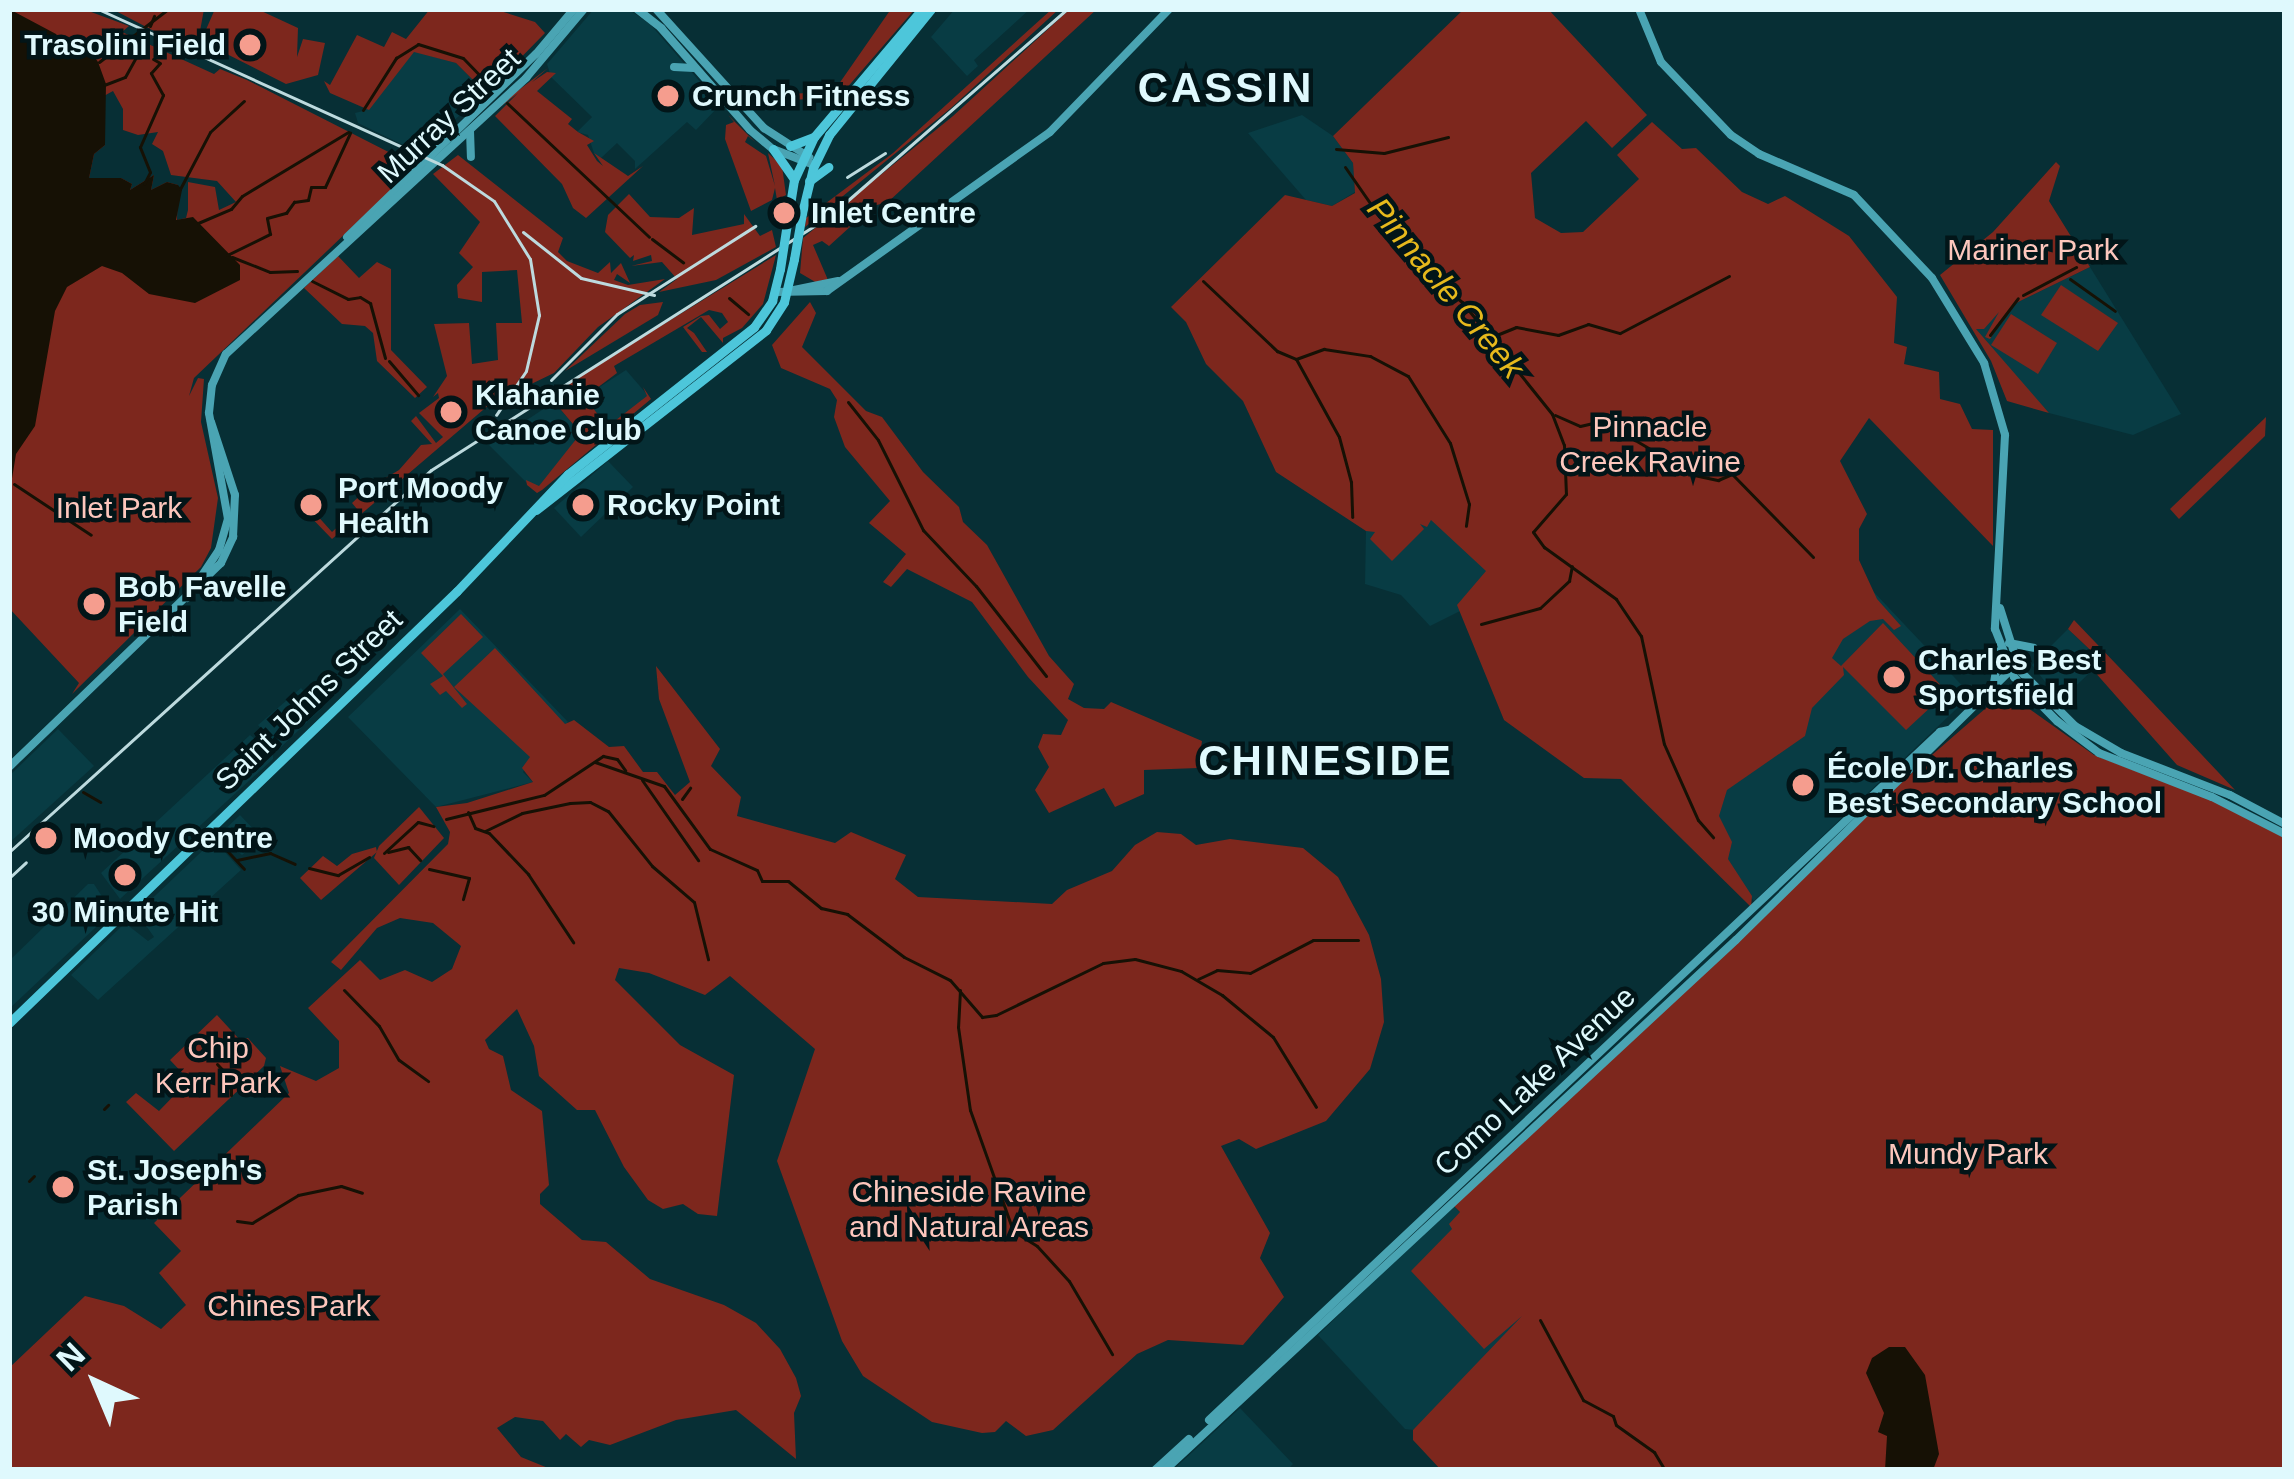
<!DOCTYPE html>
<html>
<head>
<meta charset="utf-8">
<style>
	body { margin:0 }
	#map { position:relative; width:2294px; height:1479px; overflow:hidden; background:#072f35; font-family:Arial,sans-serif }
	div>[style] { position:absolute }
	.built>* { inset:0; background:#083c44 }
	.green>* { inset:0; background:#7d271d }
	.water>* { inset:0; background:#161105 }
	.stream>* { height:3px; margin:-1.5px; padding:0 1.5px; transform-origin:1.5px; border-radius:1.5px; background:#161105 }
	.secondary>* { height:8px; margin:-4px; padding:0 4px; transform-origin:4px; border-radius:4px; background:#4aa4b3 }
	.primary>* { height:9px; margin:-4.5px; padding:0 4.5px; transform-origin:4.5px; border-radius:4.5px; background:#4dc6da }
	.rail>* { height:3px; margin:-1.5px; padding:0 1.5px; transform-origin:1.5px; border-radius:1.5px; background:#bddade }
	.primary-bridge>* { height:9px; margin:-4.5px; padding:0 4.5px; transform-origin:4.5px; border-radius:4.5px; background:#4dc6da }
	.dots>* { width:33px; height:33px; translate:-50% -50%; box-sizing:border-box; border:6px solid #021518; border-radius:50% }
	span { translate:-50% -50%; white-space:nowrap; text-align:center; line-height:1.15; -webkit-text-stroke:9px #021518; paint-order:stroke }
	.poi-label { font-size:30px; color:#dff9fd; font-weight:700 }
	.right { translate:-100% -50%; text-align:right }
	.left { translate:0 -50%; text-align:left }
	.street-label { font-size:30px; color:#dff9fd }
	.park-label { font-size:30px; color:#fdc7bd }
	.water-label { font-size:33px; color:#e6b91c; font-style:italic }
	.district-label { font-size:42px; color:#dff9fd; font-weight:700; letter-spacing:3px }
	.frame { position:absolute; inset:0; border:12px solid #dff9fd; pointer-events:none }
	.north { position:absolute; left:36px; top:1323px; width:120px; height:120px; -webkit-text-stroke:9px #021518; paint-order:stroke; rotate:316deg; font-size:33px; font-weight:700; line-height:48px; text-align:center; color:#dff9fd }
	.north::after { content:''; display:block; margin:auto; width:42px; height:54px; background:#dff9fd; clip-path:polygon(50% 0,100% 100%,50% 72%,0 100%) }
</style>
</head>
<body>
<div id="map">
	<div class="built">
		<div style="clip-path:polygon(594px 9px,628px 9px,650px 24px,720px 105px,696px 130px,687px 122px,635px 169px,635px 161px,617px 143px,600px 159px,594px 153px,588px 135px,577px 132px,592px 117px,551px 77px,547px 64px)"></div>
		<div style="clip-path:polygon(955px 9px,1030px 9px,974px 60px,978px 66px,967px 76px,931px 37px)"></div>
		<div style="clip-path:polygon(413px 51px,456px 63px,486px 93px,432px 139px,424px 155px,358px 123px,355px 113px,363px 111px)"></div>
		<div style="clip-path:polygon(1302px 115px,1333px 136px,1353px 163px,1355px 192px,1332px 206px,1306px 200px,1248px 133px)"></div>
		<div style="clip-path:polygon(2090px 267px,2181px 414px,2133px 435px,2049px 413px,1983px 344px,1973px 324px)"></div>
		<div style="clip-path:polygon(626px 370px,651px 399px,610px 430px,584px 397px)"></div>
		<div style="clip-path:polygon(554px 402px,578px 430px,572px 448px,583px 452px,537px 493px,489px 445px)"></div>
		<div style="clip-path:polygon(1317px 447px,1515px 558px,1468px 607px,1430px 626px,1401px 595px,1365px 584px,1366px 530px,1377px 530px,1384px 515px)"></div>
		<div style="clip-path:polygon(608px 461px,633px 487px,581px 537px,554px 508px)"></div>
		<div style="clip-path:polygon(1870px 588px,1971px 695px,1754px 901px,1685px 828px,1797px 658px)"></div>
		<div style="clip-path:polygon(460px 609px,568px 722px,530px 758px,523px 772px,533px 782px,436px 807px,348px 717px)"></div>
		<div style="clip-path:polygon(2068px 629px,2102px 661px,2060px 701px,2032px 665px)"></div>
		<div style="clip-path:polygon(301px 688px,321px 709px,279px 749px,258px 725px)"></div>
		<div style="clip-path:polygon(58px 729px,94px 766px,9px 843px,9px 776px)"></div>
		<div style="clip-path:polygon(250px 735px,273px 753px,273px 759px,120px 899px,101px 873px)"></div>
		<div style="clip-path:polygon(240px 815px,262px 838px,242px 855px,221px 836px,215px 841px,241px 870px,98px 1000px,71px 975px,125px 923px,148px 941px,154px 937px,137px 913px)"></div>
		<div style="clip-path:polygon(88px 884px,94px 884px,112px 912px,9px 1009px,9px 961px)"></div>
		<div style="clip-path:polygon(1453px 1205px,1547px 1305px,1413px 1430px,1405px 1429px,1318px 1335px)"></div>
		<div style="clip-path:polygon(1240px 1408px,1293px 1464px,1287px 1470px,1173px 1470px)"></div>
	</div>
	<div class="green">
		<div style="clip-path:polygon(evenodd,9px 9px,83px 9px,129px 26px,122px 32px,214px 74px,220px 69px,247px 80px,416px 166px,194px 378px,189px 396px,198px 378px,204px 379px,201px 422px,218px 498px,211px 548px,201px 567px,72px 694px,79px 683px,9px 608px,9px 229px,110px 254px,9px 9px,113px 91px,123px 109px,123px 130px,138px 135px,158px 132px,152px 144px,163px 151px,171px 175px,217px 181px,236px 202px,219px 210px,215px 187px,188px 182px,188px 210px,186px 218px,177px 220px,178px 185px,167px 182px,151px 190px,154px 175px,130px 190px,132px 184px,121px 178px,89px 178px,94px 154px,105px 145px,102px 97px,113px 91px)"></div>
		<div style="clip-path:polygon(112px 9px,204px 9px,197px 48px,152px 30px)"></div>
		<div style="clip-path:polygon(215px 9px,257px 9px,298px 28px,297px 57px,303px 39px,325px 43px,318px 75px,286px 84px,201px 41px)"></div>
		<div style="clip-path:polygon(430px 9px,494px 9px,535px 22px,545px 33px,486px 93px,456px 63px,414px 52px,369px 110px,330px 93px,324px 81px,330px 85px,357px 35px,384px 47px,392px 32px,406px 39px)"></div>
		<div style="clip-path:polygon(891px 9px,915px 9px,839px 97px,762px 102px,763px 96px,834px 91px)"></div>
		<div style="clip-path:polygon(1052px 9px,1059px 9px,951px 108px,805px 227px,806px 218px,893px 153px)"></div>
		<div style="clip-path:polygon(1070px 9px,1097px 9px,888px 202px,873px 206px,829px 246px,822px 241px,813px 245px,828px 280px,817px 283px,800px 273px,803px 238px,953px 116px)"></div>
		<div style="clip-path:polygon(1464px 9px,1548px 9px,1647px 115px,1612px 148px,1586px 121px,1531px 173px,1535px 218px,1561px 233px,1583px 232px,1639px 179px,1617px 155px,1652px 122px,1682px 149px,1696px 148px,1742px 192px,1768px 204px,1785px 196px,1849px 236px,1897px 297px,1894px 343px,1907px 347px,1904px 364px,1939px 372px,1940px 399px,1960px 404px,1972px 429px,1993px 430px,1993px 546px,1869px 418px,1840px 461px,1867px 514px,1859px 529px,1859px 560px,1877px 599px,1901px 626px,1894px 630px,1883px 619px,1870px 621px,1843px 639px,1832px 658px,1841px 666px,1883px 623px,1947px 692px,1906px 730px,1843px 667px,1844px 675px,1812px 708px,1805px 736px,1727px 790px,1719px 816px,1732px 842px,1728px 859px,1752px 896px,1751px 907px,1621px 779px,1584px 778px,1504px 720px,1457px 605px,1486px 571px,1431px 520px,1427px 527px,1420px 524px,1424px 529px,1392px 561px,1370px 539px,1375px 532px,1366px 531px,1276px 472px,1243px 401px,1206px 364px,1186px 322px,1171px 307px,1285px 195px,1332px 206px,1355px 193px,1353px 163px,1333px 136px)"></div>
		<div style="clip-path:polygon(548px 68px,532px 82px,547px 72px,556px 73px,537px 91px,572px 119px,568px 124px,578px 132px,594px 141px,587px 145px,597px 161px,603px 166px,594px 153px,628px 176px,643px 166px,586px 218px,573px 208px,562px 184px,495px 116px,518px 93px,494px 112px,512px 95px)"></div>
		<div style="clip-path:polygon(728px 115px,755px 142px,748px 136px,745px 142px,766px 156px,775px 186px,768px 153px,782px 166px,786px 195px,777px 200px,775px 188px,772px 200px,751px 211px,725px 139px,726px 125px,734px 122px)"></div>
		<div style="clip-path:polygon(458px 155px,563px 238px,558px 252px,567px 261px,598px 273px,610px 262px,611px 273px,621px 263px,630px 283px,617px 274px,614px 280px,628px 285px,665px 279px,598px 327px,554px 373px,490px 404px,332px 539px,301px 507px,306px 503px,332px 532px,357px 509px,352px 503px,367px 489px,399px 470px,421px 445px,432px 444px,411px 421px,416px 416px,436px 443px,443px 437px,419px 413px,439px 398px,438px 393px,433px 397px,447px 376px,434px 324px,469px 323px,472px 364px,498px 360px,496px 323px,522px 323px,517px 270px,482px 272px,482px 302px,458px 298px,457px 285px,473px 267px,459px 253px,480px 222px,433px 174px)"></div>
		<div style="clip-path:polygon(2056px 162px,2060px 166px,2049px 201px,2090px 267px,2014px 304px,1990px 339px,1985px 337px,1999px 312px,1984px 329px,1976px 329px,2049px 413px,2007px 401px,1991px 361px,1940px 275px,1993px 232px)"></div>
		<div style="clip-path:polygon(629px 194px,650px 217px,679px 218px,694px 208px,692px 235px,744px 224px,744px 214px,760px 236px,772px 230px,776px 247px,716px 280px,659px 292px,677px 279px,662px 262px,631px 266px,652px 261px,651px 255px,633px 261px,634px 255px,630px 258px,605px 232px,608px 215px)"></div>
		<div style="clip-path:polygon(776px 255px,763px 304px,742px 328px,723px 338px,723px 343px,701px 317px,687px 328px,694px 333px,707px 352px,702px 352px,683px 327px,701px 316px,709px 315px,720px 329px,728px 322px,722px 313px,709px 310px,614px 366px,617px 373px,585px 397px,607px 427px,647px 396px,643px 387px,651px 399px,542px 490px,537px 493px,527px 485px,526px 480px,539px 486px,577px 438px,578px 430px,550px 397px,542px 399px)"></div>
		<div style="clip-path:polygon(338px 256px,359px 278px,377px 262px,391px 269px,391px 350px,427px 387px,415px 398px,377px 361px,373px 333px,365px 326px,342px 324px,304px 288px)"></div>
		<div style="clip-path:polygon(2061px 285px,2118px 323px,2098px 351px,2041px 315px)"></div>
		<div style="clip-path:polygon(663px 302px,658px 315px,565px 371px,625px 314px,640px 305px)"></div>
		<div style="clip-path:polygon(810px 302px,816px 313px,802px 347px,866px 411px,882px 417px,923px 472px,959px 507px,963px 522px,987px 545px,1049px 656px,1074px 684px,1068px 699px,1084px 708px,1104px 709px,1111px 702px,1202px 741px,1198px 768px,1144px 770px,1144px 794px,1115px 807px,1104px 788px,1049px 813px,1035px 790px,1049px 767px,1038px 747px,1043px 734px,1061px 735px,1068px 720px,1028px 677px,972px 602px,907px 569px,891px 587px,883px 582px,906px 554px,869px 523px,890px 501px,845px 447px,834px 417px,837px 400px,830px 389px,781px 368px,772px 345px)"></div>
		<div style="clip-path:polygon(2011px 314px,2057px 343px,2038px 374px,1991px 345px)"></div>
		<div style="clip-path:polygon(2266px 417px,2265px 436px,2179px 519px,2170px 509px)"></div>
		<div style="clip-path:polygon(461px 614px,483px 637px,443px 674px,467px 704px,462px 708px,446px 691px,440px 695px,430px 684px,443px 676px,421px 653px)"></div>
		<div style="clip-path:polygon(2074px 620px,2138px 687px,2235px 790px,2177px 765px,2093px 670px,2102px 661px,2068px 629px)"></div>
		<div style="clip-path:polygon(495px 648px,565px 724px,574px 720px,609px 747px,624px 746px,643px 772px,657px 772px,675px 795px,690px 782px,659px 699px,656px 666px,720px 749px,711px 766px,741px 797px,737px 816px,835px 843px,851px 832px,906px 855px,895px 879px,918px 897px,1052px 904px,1067px 890px,1112px 871px,1135px 845px,1157px 832px,1181px 834px,1196px 845px,1230px 839px,1303px 848px,1338px 877px,1369px 935px,1381px 979px,1384px 1022px,1370px 1069px,1326px 1121px,1256px 1149px,1239px 1139px,1221px 1146px,1270px 1233px,1260px 1258px,1284px 1297px,1243px 1345px,1168px 1340px,1137px 1354px,1053px 1430px,1026px 1436px,1006px 1421px,995px 1432px,982px 1433px,932px 1422px,863px 1376px,842px 1341px,777px 1161px,815px 1049px,730px 976px,705px 995px,649px 973px,619px 968px,615px 980px,680px 1045px,734px 1075px,717px 1216px,698px 1214px,683px 1204px,663px 1209px,648px 1200px,624px 1167px,595px 1110px,577px 1110px,539px 1076px,534px 1046px,517px 1009px,485px 1040px,489px 1049px,503px 1056px,511px 1090px,542px 1111px,549px 1185px,540px 1194px,540px 1204px,582px 1240px,606px 1242px,650px 1279px,724px 1305px,756px 1323px,780px 1349px,796px 1378px,801px 1396px,794px 1413px,796px 1459px,736px 1410px,676px 1420px,610px 1445px,589px 1440px,581px 1447px,566px 1434px,560px 1440px,543px 1421px,515px 1417px,497px 1428px,521px 1457px,553px 1470px,9px 1470px,9px 1368px,85px 1296px,124px 1306px,161px 1329px,186px 1305px,159px 1273px,181px 1251px,154px 1223px,289px 1093px,280px 1066px,316px 1081px,339px 1068px,339px 1041px,308px 1008px,360px 960px,380px 980px,405px 970px,432px 982px,452px 969px,461px 946px,433px 923px,400px 918px,377px 928px,341px 970px,331px 962px,448px 844px,450px 832px,436px 807px,467px 803px,533px 782px,522px 768px,530px 757px,454px 687px)"></div>
		<div style="clip-path:polygon(2010px 695px,2094px 755px,2240px 811px,2285px 836px,2285px 1470px,1441px 1470px,1413px 1440px,1413px 1430px,1522px 1316px,1484px 1349px,1411px 1271px,1452px 1229px,1449px 1224px,1460px 1212px,1453px 1205px,1917px 768px,1994px 701px)"></div>
		<div style="clip-path:polygon(419px 807px,444px 838px,399px 885px,374px 858px,379px 846px)"></div>
		<div style="clip-path:polygon(376px 847px,377px 852px,321px 900px,300px 878px,323px 856px,337px 866px,352px 854px)"></div>
		<div style="clip-path:polygon(217px 1015px,240px 1040px,248px 1038px,266px 1058px,264px 1066px,174px 1151px,126px 1102px,136px 1093px,159px 1111px,189px 1080px,170px 1060px)"></div>
	</div>
	<div class="water">
		<div style="clip-path:polygon(9px 9px,56px 34px,57px 42px,72px 41px,91px 52px,98px 62px,106px 84px,105px 145px,94px 154px,89px 178px,121px 178px,132px 184px,130px 190px,154px 175px,151px 190px,167px 182px,178px 185px,182px 190px,176px 220px,193px 217px,240px 265px,240px 280px,195px 303px,149px 294px,122px 273px,102px 266px,67px 287px,55px 311px,35px 426px,16px 454px,9px 497px)"></div>
		<div style="clip-path:polygon(1889px 1347px,1905px 1347px,1925px 1375px,1939px 1454px,1933px 1470px,1885px 1470px,1887px 1436px,1878px 1432px,1884px 1413px,1866px 1373px,1872px 1358px)"></div>
	</div>
	<div class="stream">
		<div style="left:150px;top:26px;width:11px;rotate:-68deg"></div>
		<div style="left:99px;top:62px;width:87px;rotate:-37.5deg"></div>
		<div style="left:104px;top:85px;width:22px;rotate:-21deg"></div>
		<div style="left:125px;top:77px;width:29px;rotate:-61deg"></div>
		<div style="left:507px;top:103px;width:195px;rotate:43.3deg"></div>
		<div style="left:363px;top:110px;width:62px;rotate:-57.6deg"></div>
		<div style="left:396px;top:58px;width:26px;rotate:-32deg"></div>
		<div style="left:418px;top:44px;width:47px;rotate:17.3deg"></div>
		<div style="left:463px;top:58px;width:40px;rotate:46deg"></div>
		<div style="left:1336px;top:149px;width:48px;rotate:4.8deg"></div>
		<div style="left:1384px;top:153px;width:66px;rotate:-14deg"></div>
		<div style="left:1345px;top:167px;width:60px;rotate:55.2deg"></div>
		<div style="left:1379px;top:216px;width:77px;rotate:49.7deg"></div>
		<div style="left:1429px;top:275px;width:43px;rotate:39.3deg"></div>
		<div style="left:1462px;top:302px;width:144px;rotate:51.2deg"></div>
		<div style="left:1552px;top:414px;width:33px;rotate:69deg"></div>
		<div style="left:1564px;top:445px;width:49px;rotate:87.7deg"></div>
		<div style="left:1566px;top:494px;width:50px;rotate:131deg"></div>
		<div style="left:1533px;top:532px;width:19px;rotate:54deg"></div>
		<div style="left:1544px;top:547px;width:89px;rotate:35.8deg"></div>
		<div style="left:1616px;top:599px;width:45px;rotate:56deg"></div>
		<div style="left:1641px;top:636px;width:110px;rotate:78deg"></div>
		<div style="left:1664px;top:744px;width:83px;rotate:65.9deg"></div>
		<div style="left:1698px;top:820px;width:23px;rotate:49deg"></div>
		<div style="left:144px;top:184px;width:13px;rotate:-63deg"></div>
		<div style="left:150px;top:172px;width:27px;rotate:-112deg"></div>
		<div style="left:140px;top:147px;width:57px;rotate:-66.1deg"></div>
		<div style="left:163px;top:95px;width:25px;rotate:-119deg"></div>
		<div style="left:151px;top:73px;width:13px;rotate:-48deg"></div>
		<div style="left:160px;top:63px;width:8px;rotate:-150deg"></div>
		<div style="left:180px;top:189px;width:64px;rotate:-62.2deg"></div>
		<div style="left:210px;top:132px;width:46px;rotate:-42.4deg"></div>
		<div style="left:198px;top:223px;width:36px;rotate:-23deg"></div>
		<div style="left:231px;top:209px;width:17px;rotate:-50deg"></div>
		<div style="left:242px;top:196px;width:124px;rotate:-31.1deg"></div>
		<div style="left:652px;top:239px;width:39px;rotate:37deg"></div>
		<div style="left:227px;top:255px;width:48px;rotate:-26deg"></div>
		<div style="left:270px;top:234px;width:16px;rotate:-101deg"></div>
		<div style="left:267px;top:218px;width:20px;rotate:-15deg"></div>
		<div style="left:286px;top:213px;width:14px;rotate:-54deg"></div>
		<div style="left:294px;top:202px;width:14px;rotate:-8deg"></div>
		<div style="left:308px;top:200px;width:13px;rotate:-77deg"></div>
		<div style="left:311px;top:187px;width:14px"></div>
		<div style="left:325px;top:187px;width:60px;rotate:-65.2deg"></div>
		<div style="left:232px;top:257px;width:41px;rotate:21.5deg"></div>
		<div style="left:270px;top:272px;width:27px;rotate:-2deg"></div>
		<div style="left:2070px;top:279px;width:55px;rotate:35.4deg"></div>
		<div style="left:312px;top:281px;width:40px;rotate:26.6deg"></div>
		<div style="left:348px;top:299px;width:12px;rotate:-9deg"></div>
		<div style="left:360px;top:297px;width:12px;rotate:31deg"></div>
		<div style="left:370px;top:303px;width:57px;rotate:74.7deg"></div>
		<div style="left:1203px;top:281px;width:102px;rotate:43.4deg"></div>
		<div style="left:1277px;top:351px;width:21px;rotate:23deg"></div>
		<div style="left:1296px;top:359px;width:30px;rotate:-20deg"></div>
		<div style="left:1324px;top:349px;width:47px;rotate:8.7deg"></div>
		<div style="left:1370px;top:356px;width:43px;rotate:27.8deg"></div>
		<div style="left:1408px;top:376px;width:79px;rotate:57.9deg"></div>
		<div style="left:1450px;top:443px;width:64px;rotate:72.7deg"></div>
		<div style="left:1469px;top:504px;width:22px;rotate:98deg"></div>
		<div style="left:2023px;top:295px;width:60px;rotate:-27.8deg"></div>
		<div style="left:729px;top:298px;width:25px;rotate:40deg"></div>
		<div style="left:1990px;top:335px;width:46px;rotate:-52.9deg"></div>
		<div style="left:1494px;top:336px;width:24px;rotate:-22deg"></div>
		<div style="left:1516px;top:327px;width:43px;rotate:10.8deg"></div>
		<div style="left:1558px;top:335px;width:32px;rotate:-20deg"></div>
		<div style="left:1588px;top:324px;width:33px;rotate:16deg"></div>
		<div style="left:1620px;top:333px;width:123px;rotate:-27.6deg"></div>
		<div style="left:1296px;top:359px;width:89px;rotate:61.1deg"></div>
		<div style="left:1339px;top:437px;width:47px;rotate:75.1deg"></div>
		<div style="left:1351px;top:482px;width:35px;rotate:88deg"></div>
		<div style="left:389px;top:361px;width:45px;rotate:49.5deg"></div>
		<div style="left:848px;top:402px;width:48px;rotate:51.7deg"></div>
		<div style="left:878px;top:440px;width:101px;rotate:63.4deg"></div>
		<div style="left:923px;top:530px;width:77px;rotate:46.6deg"></div>
		<div style="left:976px;top:586px;width:114px;rotate:52.1deg"></div>
		<div style="left:1555px;top:415px;width:27px;rotate:24deg"></div>
		<div style="left:1580px;top:426px;width:40px;rotate:-13deg"></div>
		<div style="left:1619px;top:417px;width:14px;rotate:36deg"></div>
		<div style="left:1630px;top:425px;width:16px;rotate:72deg"></div>
		<div style="left:1635px;top:440px;width:69px;rotate:30.7deg"></div>
		<div style="left:1694px;top:475px;width:25px;rotate:12deg"></div>
		<div style="left:1718px;top:480px;width:15px;rotate:-23deg"></div>
		<div style="left:1732px;top:474px;width:116px;rotate:45.7deg"></div>
		<div style="left:14px;top:484px;width:92px;rotate:33.5deg"></div>
		<div style="left:1481px;top:624px;width:61px;rotate:-15.2deg"></div>
		<div style="left:1540px;top:608px;width:40px;rotate:-43deg"></div>
		<div style="left:1569px;top:581px;width:15px;rotate:-79deg"></div>
		<div style="left:595px;top:762px;width:73px;rotate:19.2deg"></div>
		<div style="left:664px;top:786px;width:78px;rotate:53.9deg"></div>
		<div style="left:710px;top:849px;width:51px;rotate:24.1deg"></div>
		<div style="left:757px;top:870px;width:12px;rotate:66deg"></div>
		<div style="left:762px;top:881px;width:26px"></div>
		<div style="left:788px;top:881px;width:43px;rotate:39.3deg"></div>
		<div style="left:821px;top:908px;width:27px;rotate:13deg"></div>
		<div style="left:847px;top:914px;width:71px;rotate:37deg"></div>
		<div style="left:904px;top:957px;width:51px;rotate:26.6deg"></div>
		<div style="left:950px;top:980px;width:49px;rotate:49.1deg"></div>
		<div style="left:982px;top:1017px;width:14px;rotate:-8deg"></div>
		<div style="left:996px;top:1015px;width:119px;rotate:-25.9deg"></div>
		<div style="left:1103px;top:963px;width:32px;rotate:-7deg"></div>
		<div style="left:1135px;top:959px;width:48px;rotate:14.6deg"></div>
		<div style="left:1181px;top:971px;width:48px;rotate:30.3deg"></div>
		<div style="left:1222px;top:995px;width:66px;rotate:39.5deg"></div>
		<div style="left:1273px;top:1037px;width:82px;rotate:58.4deg"></div>
		<div style="left:642px;top:780px;width:98px;rotate:55deg"></div>
		<div style="left:83px;top:792px;width:20px;rotate:30deg"></div>
		<div style="left:682px;top:799px;width:14px;rotate:-54deg"></div>
		<div style="left:468px;top:812px;width:17px;rotate:66deg"></div>
		<div style="left:475px;top:828px;width:15px;rotate:20deg"></div>
		<div style="left:489px;top:833px;width:57px;rotate:46.4deg"></div>
		<div style="left:528px;top:874px;width:82px;rotate:56.5deg"></div>
		<div style="left:446px;top:819px;width:101px;rotate:-13.8deg"></div>
		<div style="left:544px;top:795px;width:71px;rotate:-33.5deg"></div>
		<div style="left:603px;top:756px;width:14px;rotate:12deg"></div>
		<div style="left:617px;top:759px;width:14px;rotate:54deg"></div>
		<div style="left:485px;top:831px;width:41px;rotate:-25.9deg"></div>
		<div style="left:522px;top:813px;width:49px;rotate:-11.8deg"></div>
		<div style="left:570px;top:803px;width:20px;rotate:-3deg"></div>
		<div style="left:590px;top:802px;width:20px;rotate:27deg"></div>
		<div style="left:608px;top:811px;width:70px;rotate:51.3deg"></div>
		<div style="left:652px;top:866px;width:55px;rotate:40.6deg"></div>
		<div style="left:694px;top:902px;width:59px;rotate:76.2deg"></div>
		<div style="left:218px;top:841px;width:38px;rotate:47deg"></div>
		<div style="left:388px;top:852px;width:21px;rotate:-14deg"></div>
		<div style="left:408px;top:847px;width:18px;rotate:47deg"></div>
		<div style="left:384px;top:853px;width:46px;rotate:-42.4deg"></div>
		<div style="left:418px;top:822px;width:16px;rotate:15deg"></div>
		<div style="left:237px;top:860px;width:34px;rotate:-12deg"></div>
		<div style="left:270px;top:853px;width:27px;rotate:24deg"></div>
		<div style="left:309px;top:868px;width:30px;rotate:14deg"></div>
		<div style="left:338px;top:875px;width:36px;rotate:-30deg"></div>
		<div style="left:429px;top:869px;width:41px;rotate:12.7deg"></div>
		<div style="left:469px;top:878px;width:22px;rotate:106deg"></div>
		<div style="left:1198px;top:979px;width:21px;rotate:-25deg"></div>
		<div style="left:1217px;top:970px;width:33px;rotate:5deg"></div>
		<div style="left:1250px;top:973px;width:71px;rotate:-27.6deg"></div>
		<div style="left:1313px;top:940px;width:45px"></div>
		<div style="left:344px;top:990px;width:50px;rotate:45.8deg"></div>
		<div style="left:379px;top:1026px;width:39px;rotate:60deg"></div>
		<div style="left:399px;top:1060px;width:36px;rotate:36deg"></div>
		<div style="left:960px;top:990px;width:37px;rotate:93deg"></div>
		<div style="left:958px;top:1027px;width:84px;rotate:81.8deg"></div>
		<div style="left:970px;top:1110px;width:128px;rotate:70.4deg"></div>
		<div style="left:1013px;top:1231px;width:28px;rotate:32deg"></div>
		<div style="left:1037px;top:1246px;width:47px;rotate:47.6deg"></div>
		<div style="left:1069px;top:1281px;width:85px;rotate:59.5deg"></div>
		<div style="left:217px;top:1064px;width:21px;rotate:47deg"></div>
		<div style="left:231px;top:1079px;width:16px;rotate:90deg"></div>
		<div style="left:104px;top:1109px;width:6px;rotate:-45deg"></div>
		<div style="left:29px;top:1181px;width:7px;rotate:-45deg"></div>
		<div style="left:237px;top:1221px;width:15px;rotate:8deg"></div>
		<div style="left:252px;top:1223px;width:54px;rotate:-31.3deg"></div>
		<div style="left:298px;top:1195px;width:44px;rotate:-11.8deg"></div>
		<div style="left:341px;top:1186px;width:22px;rotate:18deg"></div>
		<div style="left:1540px;top:1320px;width:91px;rotate:61.7deg"></div>
		<div style="left:1583px;top:1400px;width:34px;rotate:28deg"></div>
		<div style="left:1613px;top:1416px;width:9px;rotate:72deg"></div>
		<div style="left:1616px;top:1425px;width:47px;rotate:35.4deg"></div>
		<div style="left:1654px;top:1452px;width:21px;rotate:59deg"></div>
	</div>
	<div class="secondary">
		<div style="left:637px;top:9px;width:31px;rotate:38deg"></div>
		<div style="left:661px;top:28px;width:135px;rotate:48.9deg"></div>
		<div style="left:750px;top:130px;width:30px;rotate:40deg"></div>
		<div style="left:773px;top:149px;width:44px;rotate:21.3deg"></div>
		<div style="left:656px;top:9px;width:161px;rotate:47.8deg"></div>
		<div style="left:764px;top:128px;width:54px;rotate:32.8deg"></div>
		<div style="left:1639px;top:9px;width:57px;rotate:67.5deg"></div>
		<div style="left:1661px;top:62px;width:101px;rotate:46.2deg"></div>
		<div style="left:1731px;top:135px;width:34px;rotate:34deg"></div>
		<div style="left:1759px;top:154px;width:103px;rotate:23.3deg"></div>
		<div style="left:1854px;top:195px;width:114px;rotate:46.8deg"></div>
		<div style="left:1932px;top:278px;width:100px;rotate:58.5deg"></div>
		<div style="left:1984px;top:363px;width:75px;rotate:73.7deg"></div>
		<div style="left:2005px;top:435px;width:194px;rotate:93deg"></div>
		<div style="left:1995px;top:629px;width:52px;rotate:68.4deg"></div>
		<div style="left:2014px;top:677px;width:62px;rotate:45.7deg"></div>
		<div style="left:2057px;top:721px;width:53px;rotate:37.3deg"></div>
		<div style="left:2099px;top:753px;width:121px;rotate:21.3deg"></div>
		<div style="left:2212px;top:797px;width:82px;rotate:26.9deg"></div>
		<div style="left:674px;top:67px;width:20px;rotate:3deg"></div>
		<div style="left:470px;top:131px;width:26px;rotate:88deg"></div>
		<div style="left:347px;top:237px;width:263px;rotate:-44.1deg"></div>
		<div style="left:536px;top:54px;width:59px;rotate:-49.8deg"></div>
		<div style="left:794px;top:290px;width:45px;rotate:-11.6deg"></div>
		<div style="left:776px;top:292px;width:51px;rotate:-1.1deg"></div>
		<div style="left:827px;top:291px;width:274px;rotate:-35.5deg"></div>
		<div style="left:1050px;top:132px;width:171px;rotate:-45.9deg"></div>
		<div style="left:187px;top:598px;width:58px;rotate:-56.3deg"></div>
		<div style="left:219px;top:550px;width:32px;rotate:-74deg"></div>
		<div style="left:228px;top:519px;width:108px;rotate:-100.2deg"></div>
		<div style="left:209px;top:413px;width:28px;rotate:-84deg"></div>
		<div style="left:212px;top:385px;width:34px;rotate:-66deg"></div>
		<div style="left:226px;top:354px;width:408px;rotate:-42.6deg"></div>
		<div style="left:526px;top:78px;width:90px;rotate:-50deg"></div>
		<div style="left:2000px;top:608px;width:66px;rotate:72.4deg"></div>
		<div style="left:2020px;top:671px;width:78px;rotate:45deg"></div>
		<div style="left:2075px;top:726px;width:53px;rotate:30.4deg"></div>
		<div style="left:2121px;top:753px;width:117px;rotate:21.1deg"></div>
		<div style="left:2230px;top:795px;width:62px;rotate:27.8deg"></div>
		<div style="left:2009px;top:643px;width:25px;rotate:11deg"></div>
		<div style="left:1994px;top:683px;width:32px;rotate:-81deg"></div>
		<div style="left:1992px;top:689px;width:36px;rotate:6deg"></div>
		<div style="left:9px;top:767px;width:294px;rotate:-43.9deg"></div>
		<div style="left:221px;top:563px;width:29px;rotate:-65deg"></div>
		<div style="left:233px;top:537px;width:42px;rotate:-87.3deg"></div>
		<div style="left:235px;top:495px;width:77px;rotate:-108.2deg"></div>
		<div style="left:1209px;top:1420px;width:1004px;rotate:-43.26deg"></div>
		<div style="left:1940px;top:732px;width:9px;rotate:-13deg"></div>
		<div style="left:1155px;top:1470px;width:46px;rotate:-42.4deg"></div>
		<div style="left:1165px;top:1470px;width:779px;rotate:-42.87deg"></div>
		<div style="left:1736px;top:940px;width:392px;rotate:-44.5deg"></div>
	</div>
	<div class="primary">
		<div style="left:790px;top:146px;width:26px;rotate:-21deg"></div>
		<div style="left:773px;top:149px;width:35px;rotate:55deg"></div>
		<div style="left:809px;top:181px;width:24px;rotate:-36deg"></div>
		<div style="left:802px;top:213px;width:46px;rotate:-76.3deg"></div>
		<div style="left:813px;top:168px;width:37px;rotate:-64deg"></div>
		<div style="left:829px;top:135px;width:162px;rotate:-51deg"></div>
		<div style="left:787px;top:223px;width:44px;rotate:-80.8deg"></div>
		<div style="left:794px;top:180px;width:47px;rotate:-65.1deg"></div>
		<div style="left:814px;top:137px;width:167px;rotate:-49.8deg"></div>
		<div style="left:536px;top:510px;width:292px;rotate:-38deg"></div>
		<div style="left:766px;top:330px;width:33px;rotate:-57deg"></div>
		<div style="left:784px;top:302px;width:44px;rotate:-76.9deg"></div>
		<div style="left:9px;top:1023px;width:622px;rotate:-43.96deg"></div>
		<div style="left:457px;top:591px;width:161px;rotate:-46.5deg"></div>
		<div style="left:568px;top:474px;width:237px;rotate:-38.3deg"></div>
		<div style="left:754px;top:327px;width:32px;rotate:-55deg"></div>
		<div style="left:772px;top:301px;width:33px;rotate:-76deg"></div>
	</div>
	<div class="rail">
		<div style="left:98px;top:9px;width:378px;rotate:24.4deg"></div>
		<div style="left:442px;top:165px;width:63px;rotate:34.7deg"></div>
		<div style="left:494px;top:201px;width:68px;rotate:58.2deg"></div>
		<div style="left:530px;top:259px;width:57px;rotate:80.9deg"></div>
		<div style="left:539px;top:315px;width:57px;rotate:103.1deg"></div>
		<div style="left:526px;top:371px;width:53px;rotate:124.3deg"></div>
		<div style="left:847px;top:177px;width:45px;rotate:-32.3deg"></div>
		<div style="left:523px;top:232px;width:74px;rotate:38.4deg"></div>
		<div style="left:581px;top:278px;width:75px;rotate:13.1deg"></div>
		<div style="left:551px;top:380px;width:93px;rotate:-45deg"></div>
		<div style="left:617px;top:314px;width:164px;rotate:-32.5deg"></div>
		<div style="left:9px;top:852px;width:569px;rotate:-42.15deg"></div>
		<div style="left:431px;top:470px;width:474px;rotate:-32.5deg"></div>
		<div style="left:831px;top:215px;width:313px;rotate:-41.1deg"></div>
		<div style="left:9px;top:878px;width:23px;rotate:-43deg"></div>
	</div>
	<div class="primary-bridge">
		<div style="left:794px;top:259px;width:47px;rotate:-80.1deg"></div>
		<div style="left:780px;top:269px;width:47px;rotate:-81.3deg"></div>
	</div>
	<div class="dots">
		<div style="left:250px;top:45px;background:#f59d8e"></div>
		<div style="left:668px;top:96px;background:#f59d8e"></div>
		<div style="left:784px;top:213px;background:#f59d8e"></div>
		<div style="left:451px;top:412px;background:#f59d8e"></div>
		<div style="left:311px;top:505px;background:#f59d8e"></div>
		<div style="left:583px;top:505px;background:#f59d8e"></div>
		<div style="left:94px;top:604px;background:#f59d8e"></div>
		<div style="left:1894px;top:677px;background:#f59d8e"></div>
		<div style="left:1803px;top:785px;background:#f59d8e"></div>
		<div style="left:46px;top:838px;background:#f59d8e"></div>
		<div style="left:125px;top:875px;background:#f59d8e"></div>
		<div style="left:63px;top:1187px;background:#f59d8e"></div>
	</div>
	<div class="poi-label">
		<span class="right" style="left:226px;top:45px">Trasolini Field</span>
		<span class="left" style="left:692px;top:96px">Crunch Fitness</span>
		<span class="left" style="left:811px;top:213px">Inlet Centre</span>
		<span class="left" style="left:475px;top:412px">Klahanie<br>Canoe Club</span>
		<span class="left" style="left:338px;top:505px">Port Moody<br>Health</span>
		<span class="left" style="left:607px;top:505px">Rocky Point</span>
		<span class="left" style="left:118px;top:604px">Bob Favelle<br>Field</span>
		<span class="left" style="left:1918px;top:677px">Charles Best<br>Sportsfield</span>
		<span class="left" style="left:1827px;top:785px">École Dr. Charles<br>Best Secondary School</span>
		<span class="left" style="left:73px;top:838px">Moody Centre</span>
		<span style="left:125px;top:912px">30 Minute Hit</span>
		<span class="left" style="left:87px;top:1187px">St. Joseph's<br>Parish</span>
	</div>
	<div class="street-label">
		<span style="left:449px;top:116px;rotate:-43deg">Murray Street</span>
		<span style="left:309px;top:700px;rotate:-44deg">Saint Johns Street</span>
		<span style="left:1535px;top:1081px;rotate:-43deg">Como Lake Avenue</span>
	</div>
	<div class="park-label">
		<span style="left:2033px;top:250px">Mariner Park</span>
		<span style="left:1650px;top:444px">Pinnacle<br>Creek Ravine</span>
		<span style="left:119px;top:508px">Inlet Park</span>
		<span style="left:218px;top:1065px">Chip<br>Kerr Park</span>
		<span style="left:1968px;top:1154px">Mundy Park</span>
		<span style="left:969px;top:1209px">Chineside Ravine<br>and Natural Areas</span>
		<span style="left:289px;top:1306px">Chines Park</span>
	</div>
	<div class="water-label">
		<span style="left:1446px;top:288px;rotate:50deg">Pinnacle Creek</span>
	</div>
	<div class="district-label">
		<span style="left:1226px;top:88px">CASSIN</span>
		<span style="left:1326px;top:761px">CHINESIDE</span>
	</div>
	<div class="frame"></div>
	<div class="north">N</div>
</div>
</body>
</html>
